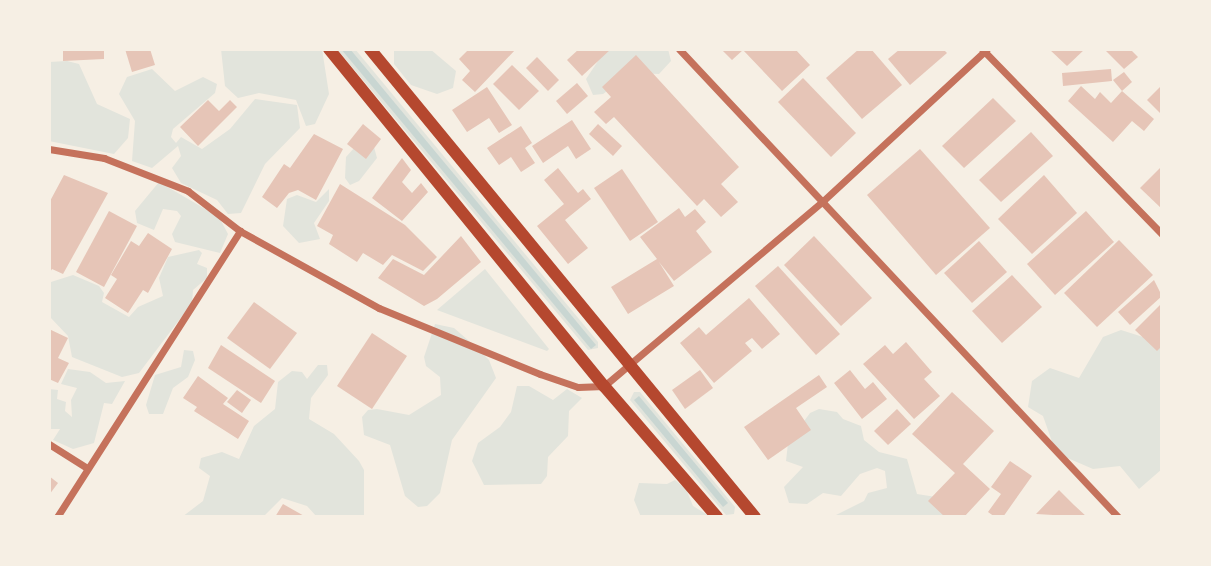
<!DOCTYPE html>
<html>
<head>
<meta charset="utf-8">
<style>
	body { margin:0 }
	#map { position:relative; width:1211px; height:566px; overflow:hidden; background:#f6efe4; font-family:"Golos Text",sans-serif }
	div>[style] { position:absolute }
	.green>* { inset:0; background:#e2e4dc }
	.water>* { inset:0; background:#c9d6d2 }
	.building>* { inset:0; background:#e6c5b7 }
	.minor>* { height:7px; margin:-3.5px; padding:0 3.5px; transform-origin:3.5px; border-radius:3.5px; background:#c5725c }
	.secondary>* { height:12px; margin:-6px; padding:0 6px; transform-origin:6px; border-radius:6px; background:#b5482f }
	span { translate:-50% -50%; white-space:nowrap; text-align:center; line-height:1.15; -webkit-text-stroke:7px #f6efe4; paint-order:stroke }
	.frame { position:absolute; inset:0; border:51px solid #f6efe4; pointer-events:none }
</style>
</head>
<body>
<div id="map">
	<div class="green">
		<div style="clip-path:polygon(221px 49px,322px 49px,329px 94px,315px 124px,306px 126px,296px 100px,259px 93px,238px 98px,225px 86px)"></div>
		<div style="clip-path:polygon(337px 49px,355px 49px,598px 342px,598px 348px,588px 350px)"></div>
		<div style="clip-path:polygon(394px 49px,430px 49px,456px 71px,453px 88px,437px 94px,411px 85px,394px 64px)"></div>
		<div style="clip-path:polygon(606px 49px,668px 49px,671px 61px,659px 74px,633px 73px,603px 94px,593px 95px,586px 79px)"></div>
		<div style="clip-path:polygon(67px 61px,79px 64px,97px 104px,130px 119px,128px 138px,114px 154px,49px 141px,49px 62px)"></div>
		<div style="clip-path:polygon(152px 69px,175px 91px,203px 77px,217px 84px,215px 93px,173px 129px,171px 137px,176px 143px,181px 137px,202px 149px,230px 129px,255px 99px,297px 105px,300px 128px,265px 164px,241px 213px,228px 214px,217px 200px,181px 183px,172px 168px,181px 156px,178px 146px,152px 168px,132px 161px,135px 121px,119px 94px,127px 77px)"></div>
		<div style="clip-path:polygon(355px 147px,374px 147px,377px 158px,359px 181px,350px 185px,345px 178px,346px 157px)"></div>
		<div style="clip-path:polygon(159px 182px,219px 217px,228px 234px,220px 253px,175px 242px,172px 234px,181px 216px,177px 211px,163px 209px,154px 230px,137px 223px,135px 211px)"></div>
		<div style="clip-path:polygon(329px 189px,329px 201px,314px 223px,320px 239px,299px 243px,283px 226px,287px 199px,297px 195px,316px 202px)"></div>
		<div style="clip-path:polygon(199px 250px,202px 253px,197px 264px,207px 268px,207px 278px,193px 290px,192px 303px,139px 373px,122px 377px,72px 357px,68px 336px,50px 317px,51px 282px,73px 275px,99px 286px,104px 293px,102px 302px,129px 317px,138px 307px,163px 296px,159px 278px,168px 257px)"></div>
		<div style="clip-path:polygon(485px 269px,549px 349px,547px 351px,437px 310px)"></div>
		<div style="clip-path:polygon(435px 324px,454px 328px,476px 347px,489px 360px,496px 378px,452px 440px,440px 493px,427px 506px,418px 507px,405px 496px,390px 445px,364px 435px,362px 417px,368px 410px,377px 409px,409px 415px,441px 395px,440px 377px,426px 366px,424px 357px)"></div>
		<div style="clip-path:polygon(1121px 330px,1162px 343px,1162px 469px,1139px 489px,1120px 466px,1093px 469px,1056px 453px,1043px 416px,1028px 407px,1032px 381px,1050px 368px,1079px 378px,1103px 337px)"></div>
		<div style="clip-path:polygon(184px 350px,193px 351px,195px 360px,188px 377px,173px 388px,163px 414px,149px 414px,146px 405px,155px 375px,181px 367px)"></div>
		<div style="clip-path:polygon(318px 365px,327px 365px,328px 375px,311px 398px,309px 419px,334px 434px,359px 461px,364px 470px,364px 516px,317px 517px,307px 506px,282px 498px,263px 517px,182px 517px,203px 501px,210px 476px,199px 468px,201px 458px,222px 452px,239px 459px,254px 426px,275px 409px,278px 382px,292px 371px,302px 372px,307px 379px)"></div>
		<div style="clip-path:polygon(68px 369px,90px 372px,106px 383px,125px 381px,112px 404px,104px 403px,94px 443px,73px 449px,53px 440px,60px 429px,49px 429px,49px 389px,58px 390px,57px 399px,66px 402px,65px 411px,72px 417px,71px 400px,77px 388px,61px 384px)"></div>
		<div style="clip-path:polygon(517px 386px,529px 386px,553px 400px,567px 389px,582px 398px,569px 411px,568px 436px,548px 457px,547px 476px,541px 484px,484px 485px,472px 461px,478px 443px,500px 427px,511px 412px)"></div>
		<div style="clip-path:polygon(634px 392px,640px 392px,735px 507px,734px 514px,726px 515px,630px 400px)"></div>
		<div style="clip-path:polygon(819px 409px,837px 412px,843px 419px,861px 426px,864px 440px,879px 452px,907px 459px,917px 494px,936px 497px,948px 517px,832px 517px,864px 501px,868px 493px,887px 488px,885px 471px,877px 468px,860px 474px,841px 496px,823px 493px,807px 504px,789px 503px,784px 487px,803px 467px,786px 461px,788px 443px,810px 413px)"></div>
		<div style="clip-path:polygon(675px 480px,686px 489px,693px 506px,711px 517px,641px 517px,634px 500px,639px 483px,667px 484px)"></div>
	</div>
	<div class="water">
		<div style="clip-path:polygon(341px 49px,350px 49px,596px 345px,591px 349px)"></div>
		<div style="clip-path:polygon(639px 396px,728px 503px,723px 507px,634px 400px)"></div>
	</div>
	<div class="building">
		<div style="clip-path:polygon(63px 49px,104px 49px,104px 59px,63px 61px)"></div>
		<div style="clip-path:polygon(125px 49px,150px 49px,155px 65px,132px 72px)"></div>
		<div style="clip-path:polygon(469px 49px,516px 49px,475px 92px,462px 80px,470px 71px,459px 59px)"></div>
		<div style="clip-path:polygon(579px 49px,611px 49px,582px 76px,567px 60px)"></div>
		<div style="clip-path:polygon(721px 49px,795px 49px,810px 65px,782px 91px,743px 50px,732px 60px)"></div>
		<div style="clip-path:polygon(859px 49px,871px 49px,902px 85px,862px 119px,826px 78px)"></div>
		<div style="clip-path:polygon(900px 49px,943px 49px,947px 53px,910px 85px,888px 59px)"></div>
		<div style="clip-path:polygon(1049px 49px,1085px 49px,1067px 66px)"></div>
		<div style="clip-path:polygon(1104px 49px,1130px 49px,1138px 57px,1124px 69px)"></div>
		<div style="clip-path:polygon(636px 55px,739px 167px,721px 184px,738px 202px,721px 217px,704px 199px,697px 206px,614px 117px,606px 124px,594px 112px,611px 97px,602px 87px)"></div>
		<div style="clip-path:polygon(537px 57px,559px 80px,548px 91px,526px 68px)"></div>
		<div style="clip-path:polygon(512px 65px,539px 91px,519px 110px,493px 84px)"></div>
		<div style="clip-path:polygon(1111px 69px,1112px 81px,1063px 86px,1062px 73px)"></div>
		<div style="clip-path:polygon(1124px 72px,1132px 82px,1122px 91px,1113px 80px)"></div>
		<div style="clip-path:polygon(803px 78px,856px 133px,831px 157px,778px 102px)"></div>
		<div style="clip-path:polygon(577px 83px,588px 96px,567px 114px,556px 101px)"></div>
		<div style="clip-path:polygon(1162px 85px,1162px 115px,1147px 100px)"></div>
		<div style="clip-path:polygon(1081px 86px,1095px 99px,1100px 92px,1111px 103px,1122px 91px,1154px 119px,1144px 131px,1132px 121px,1113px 142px,1068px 101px)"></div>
		<div style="clip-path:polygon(487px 87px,512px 125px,499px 133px,489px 118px,467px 132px,452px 110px)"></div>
		<div style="clip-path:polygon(993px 98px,1016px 121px,964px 168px,942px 146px)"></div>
		<div style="clip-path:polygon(208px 100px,219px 111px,230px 100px,237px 107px,198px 146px,180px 127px)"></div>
		<div style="clip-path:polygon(572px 120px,591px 149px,576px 159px,568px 146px,543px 163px,532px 146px)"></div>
		<div style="clip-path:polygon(363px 124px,381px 139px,366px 159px,347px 144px)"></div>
		<div style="clip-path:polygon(598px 124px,622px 146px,613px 156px,589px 134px)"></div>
		<div style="clip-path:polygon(521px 126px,532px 143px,525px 148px,535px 163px,521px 172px,511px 157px,499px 165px,487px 148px)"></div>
		<div style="clip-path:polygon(1031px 132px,1053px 156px,1001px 202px,979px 180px)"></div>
		<div style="clip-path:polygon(314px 134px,343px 149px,316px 200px,298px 190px,289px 193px,277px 208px,262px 197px,284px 164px,290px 168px)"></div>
		<div style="clip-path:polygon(920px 149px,990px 228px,936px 275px,867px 195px)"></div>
		<div style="clip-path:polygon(402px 158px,411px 170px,402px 182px,412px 193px,421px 183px,428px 192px,402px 221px,372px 198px)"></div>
		<div style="clip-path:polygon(1162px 166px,1162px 209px,1140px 188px)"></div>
		<div style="clip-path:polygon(558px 168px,578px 193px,583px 189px,591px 199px,565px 220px,588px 248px,568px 264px,537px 226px,564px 204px,544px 180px)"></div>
		<div style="clip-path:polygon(622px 169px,658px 222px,630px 241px,594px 188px)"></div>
		<div style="clip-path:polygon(64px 175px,108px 193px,63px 274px,52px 269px,49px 274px,49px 203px)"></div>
		<div style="clip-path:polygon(1044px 175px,1077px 213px,1032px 254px,998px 219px)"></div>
		<div style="clip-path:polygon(340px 184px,405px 225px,437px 257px,423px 271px,392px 255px,383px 265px,363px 253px,357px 262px,329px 244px,333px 235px,317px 226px)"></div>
		<div style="clip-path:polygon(679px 208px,685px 217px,695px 209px,706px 222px,696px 231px,712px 252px,674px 281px,659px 262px,674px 286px,628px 314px,611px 287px,657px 259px,640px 237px)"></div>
		<div style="clip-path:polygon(109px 211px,137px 226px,104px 287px,76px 272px)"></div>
		<div style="clip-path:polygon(1086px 211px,1114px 242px,1055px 295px,1027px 264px)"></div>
		<div style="clip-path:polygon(148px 233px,172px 249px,148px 293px,143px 290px,128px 313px,105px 298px,117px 279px,111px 275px,131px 241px,139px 246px)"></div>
		<div style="clip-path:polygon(461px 236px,481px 262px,437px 299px,424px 306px,378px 278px,393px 259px,424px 275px)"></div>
		<div style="clip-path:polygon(814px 236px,872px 298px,841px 326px,784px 265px)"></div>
		<div style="clip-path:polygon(1119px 240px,1153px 275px,1097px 327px,1064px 293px)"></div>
		<div style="clip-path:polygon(979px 241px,1007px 272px,972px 303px,944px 273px)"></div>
		<div style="clip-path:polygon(778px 266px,840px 334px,816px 355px,755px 286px)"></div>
		<div style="clip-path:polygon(1012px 275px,1042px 307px,1002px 343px,972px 311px)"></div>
		<div style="clip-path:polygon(1154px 280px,1162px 296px,1130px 325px,1118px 312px)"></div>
		<div style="clip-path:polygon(749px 298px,780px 334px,762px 349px,752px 338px,745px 343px,752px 351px,714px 383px,680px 343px,699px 327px,706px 335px)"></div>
		<div style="clip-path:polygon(254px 302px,297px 333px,270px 369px,227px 338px)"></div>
		<div style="clip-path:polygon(1162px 303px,1162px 346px,1157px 351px,1135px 330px)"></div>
		<div style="clip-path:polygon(49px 329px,68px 338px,58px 358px,69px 363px,58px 383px,49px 379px)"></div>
		<div style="clip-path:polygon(372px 333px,407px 356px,372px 409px,337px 386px)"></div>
		<div style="clip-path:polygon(906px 342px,932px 372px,924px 379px,940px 396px,914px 419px,863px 364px,885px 345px,893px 354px)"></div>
		<div style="clip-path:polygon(221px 345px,275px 381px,261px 403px,208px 368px)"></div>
		<div style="clip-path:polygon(700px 370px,713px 388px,685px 409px,672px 390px)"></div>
		<div style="clip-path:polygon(850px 370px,865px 389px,873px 382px,887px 399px,862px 419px,834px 383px)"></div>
		<div style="clip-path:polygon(819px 375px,827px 387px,796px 408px,811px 430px,768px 460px,744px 427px)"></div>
		<div style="clip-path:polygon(198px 376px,228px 398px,223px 404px,249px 421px,238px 439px,194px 411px,197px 407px,183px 398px)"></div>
		<div style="clip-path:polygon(237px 390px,251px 400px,242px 413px,227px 402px)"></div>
		<div style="clip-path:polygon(952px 392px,994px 431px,963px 464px,990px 489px,964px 517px,945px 517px,928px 501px,955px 473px,912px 434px)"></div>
		<div style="clip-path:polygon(897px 409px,911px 424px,888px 445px,874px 431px)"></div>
		<div style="clip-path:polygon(1010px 461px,1032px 476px,1003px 517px,995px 517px,988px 512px,1001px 494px,991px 487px)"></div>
		<div style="clip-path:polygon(49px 476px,58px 483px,49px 495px)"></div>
		<div style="clip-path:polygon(1059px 490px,1074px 505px,1087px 517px,1036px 514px)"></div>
		<div style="clip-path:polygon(283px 504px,306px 517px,275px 517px)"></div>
	</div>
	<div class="minor">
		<div style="left:679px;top:49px;width:642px;rotate:46.83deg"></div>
		<div style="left:982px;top:49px;width:258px;rotate:45.8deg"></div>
		<div style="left:49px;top:149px;width:56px;rotate:9.3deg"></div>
		<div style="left:104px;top:158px;width:90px;rotate:21.4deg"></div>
		<div style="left:188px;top:191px;width:66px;rotate:37.6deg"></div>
		<div style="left:240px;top:231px;width:159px;rotate:29deg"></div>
		<div style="left:379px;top:308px;width:174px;rotate:22.3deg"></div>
		<div style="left:540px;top:374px;width:40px;rotate:18.9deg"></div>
		<div style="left:578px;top:387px;width:26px;rotate:-2deg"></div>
		<div style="left:604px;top:386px;width:288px;rotate:-40.2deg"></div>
		<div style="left:824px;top:200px;width:222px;rotate:-42.8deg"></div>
		<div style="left:49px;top:444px;width:45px;rotate:32.3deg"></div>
		<div style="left:57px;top:517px;width:340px;rotate:-57.4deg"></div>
	</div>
	<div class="secondary">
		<div style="left:329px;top:49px;width:435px;rotate:50.8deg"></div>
		<div style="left:604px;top:386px;width:173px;rotate:49.2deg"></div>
		<div style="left:370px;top:49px;width:606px;rotate:50.56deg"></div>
	</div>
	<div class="frame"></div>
</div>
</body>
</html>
